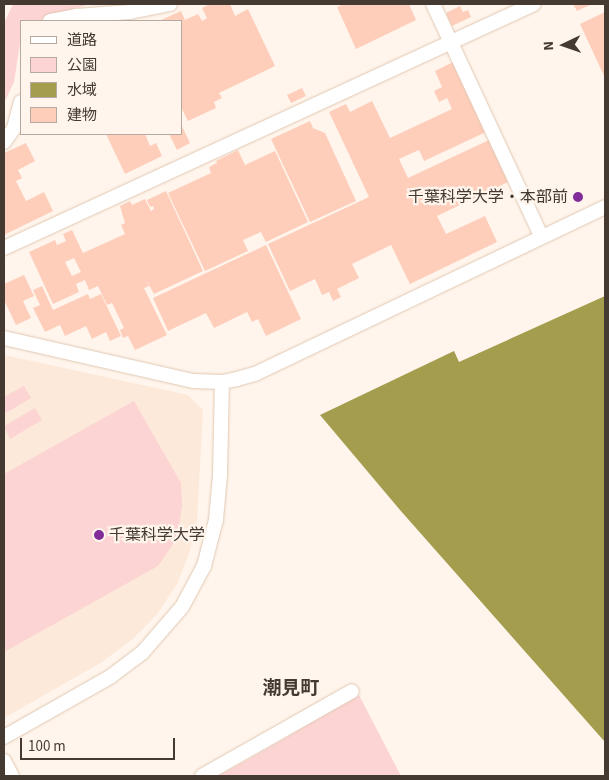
<!DOCTYPE html>
<html>
<head>
<meta charset="utf-8">
<style>
	body { margin:0 }
	#map { position:relative; width:609px; height:780px; overflow:hidden; background:#fff5ec; font-family:"Source Sans 3","Noto Sans JP",sans-serif }
	div>[style] { position:absolute }
	.built>* { inset:0; background:#fce9d9 }
	.green>* { inset:0; background:#fcd4d3 }
	.water>* { inset:0; background:#a49d4e }
	.building>* { inset:0; background:#ffcebb }
	.roads { filter:drop-shadow(0 0 1px #e0c7b2) drop-shadow(0 0 1px #e0c7b2) }
	.minor>* { height:14px; margin:-7px; padding:0 7px; transform-origin:7px; border-radius:7px; background:#fff }
	.dots>* { width:14px; height:14px; translate:-50% -50%; box-sizing:border-box; border:2px solid #fff5ec; border-radius:50% }
	span { translate:-50% -50%; white-space:nowrap; text-align:center; line-height:1.15; -webkit-text-stroke:4.5px #fff5ec; paint-order:stroke }
	.poi-label { font-size:16px; color:#443a32 }
	.right { translate:-100% -50%; text-align:right }
	.left { translate:0 -50%; text-align:left }
	.quarter-label { font-size:19px; color:#443a32; font-weight:700 }
	.frame { position:absolute; inset:0; border:5px solid #443a32; pointer-events:none }
	.legend { position:absolute; left:20px; top:20px; width:162px; height:115px; box-sizing:border-box; background:#fff5ec; border:1px solid #b4aaa2; margin:0; padding:6px 9px; list-style:none; font-size:15px; color:#443a32 }
	.legend li { display:flex; align-items:center; gap:10px; height:25px }
	.legend b { width:25px; border:1px solid #b4aaa2 }
	.north { position:absolute; left:539px; top:20px; width:50px; height:50px; -webkit-text-stroke:4px #fff5ec; paint-order:stroke; rotate:267deg; font-size:14px; font-weight:700; line-height:20px; text-align:center; color:#443a32 }
	.north::after { content:''; display:block; margin:auto; width:18px; height:22px; background:#443a32; clip-path:polygon(50% 0,100% 100%,50% 72%,0 100%) }
	.scale { position:absolute; left:20px; top:738px; width:155px; height:22px; box-sizing:border-box; border:2px solid #443a32; border-top:0; padding-left:6px; font-size:15px; line-height:18px; white-space:nowrap; color:#443a32; -webkit-text-stroke:4px #fff5ec; paint-order:stroke }
</style>
</head>
<body>
<div id="map">
	<div class="built">
		<div style="clip-path:polygon(4px 355px,188px 395px,203px 410px,197px 520px,190px 551px,177px 584px,157px 614px,134px 638px,102px 662px,4px 718px)"></div>
	</div>
	<div class="green">
		<div style="clip-path:polygon(13px 4px,90px 4px,56px 14px,42px 21px,21px 21px,21px 37px,14px 82px,4px 103px,4px 23px)"></div>
		<div style="clip-path:polygon(24px 386px,31px 398px,4px 414px,4px 397px)"></div>
		<div style="clip-path:polygon(134px 401px,181px 483px,182px 505px,179px 526px,173px 544px,158px 566px,4px 652px,4px 474px)"></div>
		<div style="clip-path:polygon(35px 408px,42px 420px,10px 439px,4px 426px)"></div>
		<div style="clip-path:polygon(359px 695px,401px 776px,218px 776px,251px 758px)"></div>
	</div>
	<div class="water">
		<div style="clip-path:polygon(605px 296px,605px 742px,400px 510px,320px 415px,454px 351px,459px 362px)"></div>
	</div>
	<div class="building">
		<div style="clip-path:polygon(210px 4px,230px 4px,235px 16px,248px 9px,275px 66px,219px 93px,222px 98px,214px 102px,216px 108px,188px 121px,181px 107px,181px 21px,159px 21px,181px 11px,185px 20px,198px 14px,202px 21px,207px 18px,202px 8px)"></div>
		<div style="clip-path:polygon(344px 4px,409px 4px,416px 20px,356px 49px,337px 7px)"></div>
		<div style="clip-path:polygon(573px 4px,589px 4px,590px 5px,577px 11px)"></div>
		<div style="clip-path:polygon(460px 6px,463px 12px,468px 10px,471px 17px,452px 26px,446px 13px)"></div>
		<div style="clip-path:polygon(605px 12px,605px 78px,580px 24px)"></div>
		<div style="clip-path:polygon(453px 62px,486px 132px,424px 161px,419px 150px,399px 159px,408px 178px,489px 140px,508px 182px,437px 216px,446px 234px,485px 216px,497px 242px,410px 284px,391px 245px,352px 264px,359px 278px,337px 289px,341px 297px,333px 301px,329px 292px,322px 295px,315px 279px,290px 291px,268px 244px,369px 197px,329px 112px,346px 104px,350px 112px,372px 101px,390px 138px,452px 109px,447px 98px,439px 102px,434px 91px,442px 87px,435px 71px)"></div>
		<div style="clip-path:polygon(302px 88px,306px 96px,291px 103px,287px 95px)"></div>
		<div style="clip-path:polygon(310px 121px,313px 128px,325px 133px,356px 201px,310px 222px,271px 139px)"></div>
		<div style="clip-path:polygon(181px 124px,190px 143px,177px 150px,169px 134px,181px 134px)"></div>
		<div style="clip-path:polygon(106px 134px,145px 134px,150px 146px,156px 143px,162px 156px,125px 174px)"></div>
		<div style="clip-path:polygon(26px 143px,35px 161px,18px 170px,22px 178px,16px 181px,26px 201px,44px 192px,53px 211px,4px 235px,4px 153px)"></div>
		<div style="clip-path:polygon(238px 150px,245px 165px,275px 151px,308px 222px,266px 242px,261px 232px,243px 240px,248px 251px,205px 271px,168px 193px,211px 173px,209px 167px,217px 163px,216px 161px)"></div>
		<div style="clip-path:polygon(evenodd,166px 191px,203px 271px,154px 294px,145px 278px,149px 286px,144px 288px,167px 335px,135px 350px,128px 336px,123px 338px,120px 330px,124px 328px,112px 303px,107px 305px,98px 286px,89px 290px,85px 280px,76px 284px,79px 292px,53px 304px,29px 252px,55px 240px,57px 245px,66px 241px,63px 234px,72px 230px,83px 253px,125px 234px,121px 225px,125px 223px,120px 206px,130px 201px,132px 205px,145px 199px,151px 211px,154px 209px,153px 206px,150px 207px,147px 200px,166px 191px,74px 258px,81px 272px,72px 276px,65px 262px,74px 258px)"></div>
		<div style="clip-path:polygon(266px 245px,301px 319px,266px 336px,258px 319px,252px 322px,247px 312px,214px 328px,206px 313px,168px 331px,153px 298px)"></div>
		<div style="clip-path:polygon(24px 275px,34px 296px,23px 301px,31px 318px,16px 325px,4px 300px,4px 284px)"></div>
		<div style="clip-path:polygon(42px 286px,53px 310px,88px 294px,90px 299px,101px 294px,121px 336px,110px 341px,106px 332px,92px 339px,86px 326px,65px 336px,60px 325px,45px 332px,33px 308px,40px 305px,33px 290px)"></div>
	</div>
	<div class="roads">
		<div class="minor">
			<div style="left:433px;top:4px;width:256px;rotate:65deg"></div>
			<div style="left:50px;top:21px;width:26px;rotate:-11deg"></div>
			<div style="left:76px;top:16px;width:54px;rotate:-4.2deg"></div>
			<div style="left:130px;top:12px;width:41px;rotate:-11.3deg"></div>
			<div style="left:4px;top:142px;width:17px;rotate:-54deg"></div>
			<div style="left:14px;top:128px;width:27px;rotate:-75deg"></div>
			<div style="left:4px;top:248px;width:583px;rotate:-24.72deg"></div>
			<div style="left:4px;top:338px;width:195px;rotate:12.8deg"></div>
			<div style="left:194px;top:381px;width:28px;rotate:2deg"></div>
			<div style="left:222px;top:382px;width:15px;rotate:-11deg"></div>
			<div style="left:237px;top:379px;width:19px;rotate:-16deg"></div>
			<div style="left:255px;top:374px;width:388px;rotate:-25.5deg"></div>
			<div style="left:4px;top:737px;width:122px;rotate:-29.5deg"></div>
			<div style="left:110px;top:677px;width:40px;rotate:-37deg"></div>
			<div style="left:142px;top:653px;width:61px;rotate:-49deg"></div>
			<div style="left:182px;top:607px;width:47px;rotate:-61.8deg"></div>
			<div style="left:204px;top:566px;width:48px;rotate:-75.4deg"></div>
			<div style="left:216px;top:520px;width:45px;rotate:-84.9deg"></div>
			<div style="left:220px;top:475px;width:93px;rotate:-88.8deg"></div>
			<div style="left:4px;top:761px;width:17px;rotate:62deg"></div>
			<div style="left:202px;top:776px;width:172px;rotate:-29.5deg"></div>
		</div>
	</div>
	<div class="dots">
		<div style="left:578px;top:197px;background:#822c9a"></div>
		<div style="left:99px;top:535px;background:#822c9a"></div>
	</div>
	<div class="poi-label">
		<span class="right" style="left:568px;top:197px">千葉科学大学・本部前</span>
		<span class="left" style="left:109px;top:535px">千葉科学大学</span>
	</div>
	<div class="quarter-label">
		<span style="left:291px;top:689px">潮見町</span>
	</div>
	<div class="frame"></div>
	<ul class="legend">
	<li><b style="height:6px;background:#fff"></b>道路</li>
	<li><b style="height:14px;background:#fcd4d3"></b>公園</li>
	<li><b style="height:14px;background:#a49d4e"></b>水域</li>
	<li><b style="height:14px;background:#ffcebb"></b>建物</li>
	</ul>
	<div class="north">N</div>
	<div class="scale">100 m</div>
</div>
</body>
</html>
